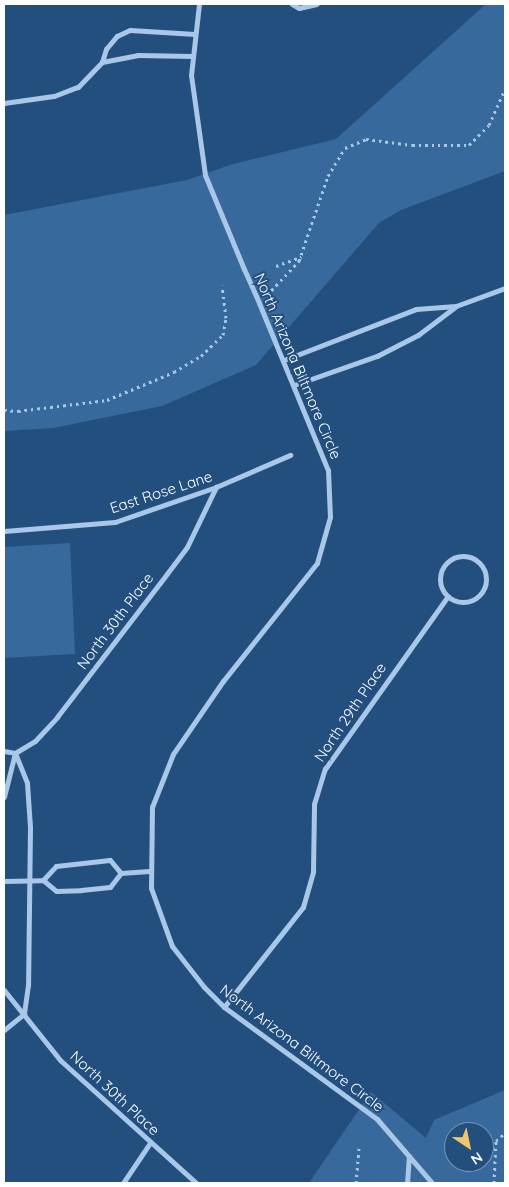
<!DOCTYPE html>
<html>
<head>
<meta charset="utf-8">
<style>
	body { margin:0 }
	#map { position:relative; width:509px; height:1187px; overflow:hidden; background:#234f7f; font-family:Quicksand,sans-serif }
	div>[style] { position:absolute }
	.green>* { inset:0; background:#37699d }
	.path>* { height:3px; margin-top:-1.5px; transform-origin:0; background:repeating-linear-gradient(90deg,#a9c7e6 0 2.5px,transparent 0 6.5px) }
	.street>* { height:5px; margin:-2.5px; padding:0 2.5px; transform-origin:2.5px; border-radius:2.5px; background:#a9c7e6 }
	.street>.ring { margin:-2.5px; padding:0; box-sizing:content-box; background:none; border:5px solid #a9c7e6; border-radius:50% }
	.street-bridge>* { height:5px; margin:-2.5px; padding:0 2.5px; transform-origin:2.5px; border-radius:2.5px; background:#a9c7e6 }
	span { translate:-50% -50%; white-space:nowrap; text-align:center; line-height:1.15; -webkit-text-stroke:4px #234f7f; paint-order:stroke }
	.street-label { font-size:15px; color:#fff }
	.frame { position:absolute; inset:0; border:5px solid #fff; pointer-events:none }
	.north { position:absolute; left:444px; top:1122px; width:50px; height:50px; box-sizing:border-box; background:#234f7f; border:1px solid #7b95b2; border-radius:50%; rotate:146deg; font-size:14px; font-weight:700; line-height:20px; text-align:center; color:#fff }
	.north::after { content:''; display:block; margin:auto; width:18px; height:22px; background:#f1c56c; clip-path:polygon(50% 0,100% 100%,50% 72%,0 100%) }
</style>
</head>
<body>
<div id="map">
	<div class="green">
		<div style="clip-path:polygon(486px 4px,505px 4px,505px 171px,401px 210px,379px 223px,256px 365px,162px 406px,53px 428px,4px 431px,4px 215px,187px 180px,230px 165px,336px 139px)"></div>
		<div style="clip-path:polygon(70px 543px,75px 654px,4px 658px,4px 547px)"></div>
		<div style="clip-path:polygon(evenodd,505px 1090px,505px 1183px,309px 1183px,371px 1092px,426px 1138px,434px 1120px,505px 1090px,454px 1132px,484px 1132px,484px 1162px,454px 1162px,454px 1132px)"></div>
	</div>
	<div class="path">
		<div style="left:276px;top:266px;width:27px;rotate:-20deg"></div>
		<div style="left:267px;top:295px;width:47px;rotate:-46.7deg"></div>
		<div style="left:299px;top:261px;width:90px;rotate:-71.2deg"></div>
		<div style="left:328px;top:176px;width:33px;rotate:-59deg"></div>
		<div style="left:345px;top:148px;width:23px;rotate:-23deg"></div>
		<div style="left:366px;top:139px;width:46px;rotate:7.4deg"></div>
		<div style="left:412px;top:145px;width:57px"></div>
		<div style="left:469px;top:145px;width:28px;rotate:-45deg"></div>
		<div style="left:489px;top:125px;width:39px;rotate:-66deg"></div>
		<div style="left:4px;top:410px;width:14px;rotate:4deg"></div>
		<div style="left:18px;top:411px;width:90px;rotate:-7deg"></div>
		<div style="left:107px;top:400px;width:73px;rotate:-22.7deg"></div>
		<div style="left:174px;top:372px;width:31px;rotate:-31deg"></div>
		<div style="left:201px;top:356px;width:30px;rotate:-44deg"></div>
		<div style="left:223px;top:335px;width:17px;rotate:-80deg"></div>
		<div style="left:226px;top:318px;width:33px;rotate:-97deg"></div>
		<div style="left:356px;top:1183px;width:38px;rotate:-85deg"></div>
		<div style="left:494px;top:1183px;width:42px;rotate:-87.3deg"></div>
		<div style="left:496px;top:1141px;width:12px;rotate:-42deg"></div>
	</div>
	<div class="street">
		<div style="left:199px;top:4px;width:71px;rotate:96.4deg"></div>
		<div style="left:191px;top:75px;width:101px;rotate:82deg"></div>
		<div style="left:205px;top:175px;width:102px;rotate:67.5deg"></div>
		<div style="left:292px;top:4px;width:8px;rotate:30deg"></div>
		<div style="left:299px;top:8px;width:18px;rotate:-13deg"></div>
		<div style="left:102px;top:62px;width:37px;rotate:-11deg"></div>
		<div style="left:138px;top:55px;width:54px;rotate:1.1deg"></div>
		<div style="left:4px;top:103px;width:50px;rotate:-8deg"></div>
		<div style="left:54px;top:96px;width:26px;rotate:-21deg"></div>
		<div style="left:78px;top:87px;width:35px;rotate:-46deg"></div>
		<div style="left:102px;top:62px;width:14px;rotate:-73deg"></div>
		<div style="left:106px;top:49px;width:17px;rotate:-50deg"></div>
		<div style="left:117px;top:36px;width:14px;rotate:-25deg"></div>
		<div style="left:130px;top:30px;width:65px;rotate:3.5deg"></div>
		<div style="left:259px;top:303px;width:181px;rotate:67.6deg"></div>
		<div style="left:328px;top:470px;width:47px;rotate:87.6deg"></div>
		<div style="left:330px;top:517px;width:48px;rotate:105.8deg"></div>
		<div style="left:317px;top:563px;width:151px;rotate:128.5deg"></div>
		<div style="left:223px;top:681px;width:88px;rotate:124.4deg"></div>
		<div style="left:173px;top:754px;width:57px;rotate:111.6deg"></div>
		<div style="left:152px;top:807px;width:81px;rotate:90.7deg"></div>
		<div style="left:151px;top:888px;width:62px;rotate:70.1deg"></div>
		<div style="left:172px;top:946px;width:52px;rotate:52deg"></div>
		<div style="left:204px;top:987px;width:28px;rotate:45deg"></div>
		<div style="left:224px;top:1007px;width:190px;rotate:36.2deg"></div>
		<div style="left:377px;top:1119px;width:84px;rotate:49.3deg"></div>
		<div style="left:284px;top:360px;width:142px;rotate:-21.1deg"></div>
		<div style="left:416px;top:309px;width:40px;rotate:-4.3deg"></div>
		<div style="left:456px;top:306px;width:52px;rotate:-20.2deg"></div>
		<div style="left:294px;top:385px;width:88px;rotate:-19.3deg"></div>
		<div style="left:377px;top:356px;width:46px;rotate:-27.1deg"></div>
		<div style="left:418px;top:335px;width:46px;rotate:-37.1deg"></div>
		<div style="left:4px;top:531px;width:111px;rotate:-4.6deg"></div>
		<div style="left:115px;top:522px;width:107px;rotate:-19.1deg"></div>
		<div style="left:216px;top:487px;width:81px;rotate:-23.4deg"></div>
		<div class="ring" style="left:440px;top:556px;width:41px;height:41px"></div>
		<div style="left:4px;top:751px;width:11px;rotate:10deg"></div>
		<div style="left:15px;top:753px;width:32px;rotate:68deg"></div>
		<div style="left:27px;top:783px;width:44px;rotate:86.1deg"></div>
		<div style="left:30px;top:827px;width:158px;rotate:90.7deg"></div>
		<div style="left:28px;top:985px;width:29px;rotate:98deg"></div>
		<div style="left:4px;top:797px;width:45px;rotate:-76deg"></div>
		<div style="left:15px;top:753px;width:23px;rotate:-31deg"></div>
		<div style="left:35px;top:741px;width:33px;rotate:-47deg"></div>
		<div style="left:57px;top:717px;width:169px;rotate:-52.5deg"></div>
		<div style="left:160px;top:583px;width:45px;rotate:-53.1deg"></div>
		<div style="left:187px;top:547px;width:67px;rotate:-64.2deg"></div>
		<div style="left:43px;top:880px;width:19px;rotate:-47deg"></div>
		<div style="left:56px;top:866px;width:54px;rotate:-6.3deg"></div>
		<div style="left:110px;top:860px;width:17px;rotate:50deg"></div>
		<div style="left:4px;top:881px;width:39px;rotate:-1deg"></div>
		<div style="left:43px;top:880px;width:17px;rotate:40deg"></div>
		<div style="left:56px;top:891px;width:25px;rotate:-2deg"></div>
		<div style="left:81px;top:890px;width:29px;rotate:-6deg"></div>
		<div style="left:110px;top:887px;width:18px;rotate:-52deg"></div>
		<div style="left:121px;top:873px;width:28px;rotate:-4deg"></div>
		<div style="left:4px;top:990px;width:90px;rotate:51.3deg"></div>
		<div style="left:60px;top:1060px;width:183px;rotate:42.1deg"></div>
		<div style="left:224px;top:1007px;width:127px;rotate:-51.7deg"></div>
		<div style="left:303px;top:907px;width:37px;rotate:-74deg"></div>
		<div style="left:313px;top:871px;width:67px;rotate:-89.1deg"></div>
		<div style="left:314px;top:804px;width:37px;rotate:-73deg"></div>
		<div style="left:325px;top:769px;width:212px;rotate:-54.6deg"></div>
		<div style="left:4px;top:1030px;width:26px;rotate:-39deg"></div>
		<div style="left:123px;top:1183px;width:48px;rotate:-56deg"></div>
		<div style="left:407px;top:1183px;width:27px;rotate:-86deg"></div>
	</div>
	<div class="street-bridge">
		<div style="left:244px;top:269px;width:37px;rotate:66deg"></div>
	</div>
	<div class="street-label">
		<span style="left:298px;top:366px;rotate:67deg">North Arizona Biltmore Circle</span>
		<span style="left:161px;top:492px;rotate:-18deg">East Rose Lane</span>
		<span style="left:115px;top:621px;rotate:-53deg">North 30th Place</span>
		<span style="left:350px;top:712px;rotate:-56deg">North 29th Place</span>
		<span style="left:302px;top:1048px;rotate:37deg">North Arizona Biltmore Circle</span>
		<span style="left:115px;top:1093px;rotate:43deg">North 30th Place</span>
	</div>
	<div class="frame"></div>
	<div class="north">N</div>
</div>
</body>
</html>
